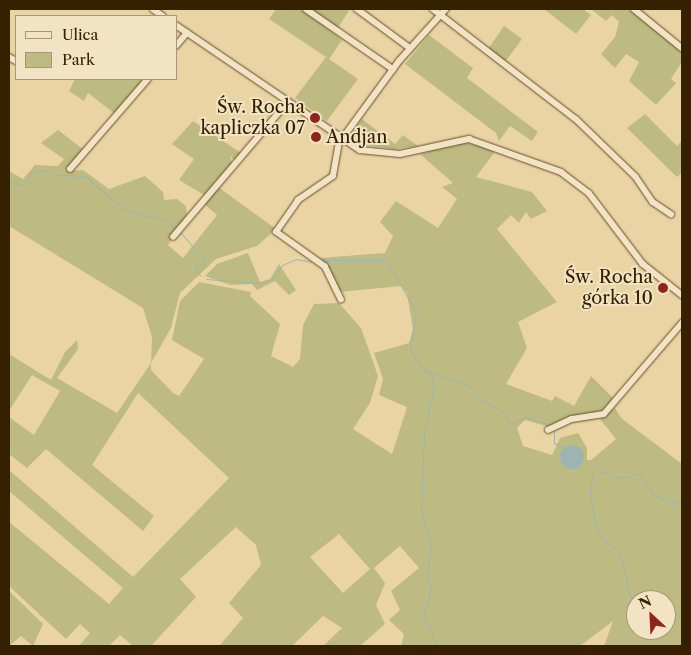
<!DOCTYPE html>
<html>
<head>
<meta charset="utf-8">
<style>
	body { margin:0 }
	#map { position:relative; width:691px; height:655px; overflow:hidden; background:#ebd4a4; font-family:"Libre Caslon Text",serif }
	div>[style] { position:absolute }
	.green>* { inset:0; background:#bdbb81 }
	.water>* { inset:0; background:#9db5b2 }
	.round { border-radius:50% }
	.stream>* { height:1px; margin:-0.5px; padding:0 0.5px; transform-origin:0.5px; border-radius:0.5px; background:#9db5b2 }
	.roads { filter:drop-shadow(0 0 1px #624d29) drop-shadow(0 0 1px #624d29) }
	.minor>* { height:5.5px; margin:-2.75px; padding:0 2.75px; transform-origin:2.75px; border-radius:2.75px; background:#f2e3c4 }
	.dots>* { width:14px; height:14px; translate:-50% -50%; box-sizing:border-box; border:2px solid #f2e3c4; border-radius:50% }
	span { translate:-50% -50%; white-space:nowrap; text-align:center; line-height:1.15; -webkit-text-stroke:4px #f2e3c4; paint-order:stroke }
	.poi-label { font-size:18px; color:#352000 }
	.right { translate:-100% -50%; text-align:right }
	.left { translate:0 -50%; text-align:left }
	.frame { position:absolute; inset:0; border:10px solid #352000; pointer-events:none }
	.legend { position:absolute; left:15px; top:15px; width:162px; height:65px; box-sizing:border-box; background:#f2e3c4; border:1px solid #a69576; margin:0; padding:6px 9px; list-style:none; font-size:15px; color:#352000 }
	.legend li { display:flex; align-items:center; gap:10px; height:25px }
	.legend b { width:25px; border:1px solid #a69576 }
	.north { position:absolute; left:626px; top:590px; width:50px; height:50px; box-sizing:border-box; background:#f2e3c4; border:1px solid #a69576; border-radius:50%; rotate:335deg; font-size:14px; font-weight:700; line-height:20px; text-align:center; color:#352000 }
	.north::after { content:''; display:block; margin:auto; width:18px; height:22px; background:#8f2418; clip-path:polygon(50% 0,100% 100%,50% 72%,0 100%) }
</style>
</head>
<body>
<div id="map">
	<div class="green">
		<div style="clip-path:polygon(276px 9px,303px 9px,342px 40px,329px 59px,358px 79px,327px 121px,295px 98px,326px 57px,269px 19px)"></div>
		<div style="clip-path:polygon(311px 9px,350px 9px,338px 28px)"></div>
		<div style="clip-path:polygon(544px 9px,583px 9px,591px 15px,576px 34px)"></div>
		<div style="clip-path:polygon(591px 9px,629px 9px,682px 51px,682px 62px,671px 79px,676px 83px,656px 105px,629px 81px,639px 62px,626px 54px,615px 68px,601px 54px,615px 37px,619px 22px,612px 15px,606px 21px)"></div>
		<div style="clip-path:polygon(504px 26px,522px 39px,505px 62px,488px 49px)"></div>
		<div style="clip-path:polygon(429px 35px,473px 68px,467px 78px,538px 132px,532px 141px,510px 126px,499px 141px,496px 133px,405px 64px)"></div>
		<div style="clip-path:polygon(75px 79px,145px 79px,115px 114px,88px 93px,84px 101px,69px 91px)"></div>
		<div style="clip-path:polygon(645px 114px,677px 146px,682px 141px,682px 172px,677px 177px,627px 128px)"></div>
		<div style="clip-path:polygon(362px 119px,395px 144px,403px 135px,418px 146px,395px 149px,363px 145px,352px 134px)"></div>
		<div style="clip-path:polygon(193px 121px,241px 153px,234px 160px,230px 155px,232px 164px,206px 196px,179px 180px,194px 159px,172px 144px)"></div>
		<div style="clip-path:polygon(evenodd,58px 130px,84px 150px,68px 171px,83px 170px,109px 189px,145px 176px,163px 192px,164px 200px,177px 199px,186px 206px,187px 217px,168px 245px,183px 258px,217px 215px,204px 204px,218px 187px,276px 229px,257px 246px,216px 259px,180px 293px,171px 328px,151px 363px,151px 370px,173px 393px,179px 396px,204px 359px,172px 340px,180px 301px,199px 282px,251px 292px,250px 296px,280px 324px,271px 356px,293px 367px,300px 359px,303px 325px,314px 304px,339px 303px,361px 328px,378px 376px,370px 403px,353px 429px,392px 454px,407px 407px,379px 395px,383px 379px,374px 353px,409px 343px,413px 329px,407px 293px,401px 286px,339px 292px,321px 258px,385px 253px,393px 236px,380px 222px,396px 201px,438px 228px,457px 199px,442px 187px,453px 183px,420px 154px,462px 142px,497px 149px,476px 177px,532px 192px,547px 211px,531px 219px,526px 212px,519px 223px,511px 215px,497px 229px,557px 302px,518px 322px,527px 348px,506px 384px,552px 401px,555px 396px,574px 406px,591px 376px,615px 400px,602px 413px,563px 419px,550px 427px,525px 420px,517px 428px,523px 446px,552px 455px,560px 438px,578px 433px,587px 448px,587px 460px,591px 460px,616px 439px,600px 419px,615px 408px,621px 418px,682px 464px,682px 646px,604px 646px,613px 621px,580px 646px,401px 646px,404px 634px,389px 620px,400px 610px,391px 591px,419px 568px,400px 546px,374px 568px,385px 583px,376px 605px,385px 624px,360px 646px,323px 646px,342px 628px,323px 616px,292px 646px,219px 646px,243px 618px,229px 603px,261px 565px,256px 545px,236px 527px,180px 579px,196px 597px,151px 646px,133px 646px,120px 635px,109px 646px,79px 646px,90px 633px,80px 624px,66px 639px,9px 586px,9px 522px,109px 604px,123px 588px,9px 491px,9px 470px,133px 577px,229px 478px,138px 393px,92px 465px,154px 516px,143px 531px,46px 449px,27px 468px,9px 454px,9px 417px,34px 435px,60px 391px,32px 375px,9px 411px,9px 354px,51px 380px,65px 352px,77px 340px,78px 349px,57px 378px,117px 413px,151px 363px,152px 337px,143px 308px,9px 226px,9px 171px,23px 179px,35px 165px,58px 166px,64px 159px,41px 143px,58px 130px,339px 534px,370px 569px,343px 593px,310px 557px,339px 534px,58px 130px,636px 600px,666px 600px,666px 630px,636px 630px,636px 600px)"></div>
		<div style="clip-path:polygon(248px 253px,260px 282px,270px 279px,279px 264px,296px 290px,289px 295px,275px 281px,257px 290px,252px 284px,230px 285px,205px 276px,217px 264px)"></div>
		<div style="clip-path:polygon(9px 591px,43px 624px,33px 646px,21px 636px,9px 646px)"></div>
	</div>
	<div class="water">
		<div class="round" style="left:560px;top:445px;width:24px;height:24px"></div>
	</div>
	<div class="stream">
		<div style="left:9px;top:181px;width:16px;rotate:15deg"></div>
		<div style="left:24px;top:185px;width:15px;rotate:-58deg"></div>
		<div style="left:32px;top:172px;width:14px;rotate:-8deg"></div>
		<div style="left:46px;top:170px;width:12px;rotate:24deg"></div>
		<div style="left:57px;top:175px;width:28px;rotate:2deg"></div>
		<div style="left:85px;top:176px;width:54px;rotate:40.5deg"></div>
		<div style="left:126px;top:211px;width:41px;rotate:12.7deg"></div>
		<div style="left:166px;top:220px;width:13px;rotate:42deg"></div>
		<div style="left:181px;top:233px;width:33px;rotate:49deg"></div>
		<div style="left:203px;top:258px;width:6px;rotate:72deg"></div>
		<div style="left:205px;top:264px;width:10px;rotate:169deg"></div>
		<div style="left:195px;top:266px;width:11px;rotate:63deg"></div>
		<div style="left:320px;top:260px;width:66px"></div>
		<div style="left:386px;top:260px;width:60px;rotate:60deg"></div>
		<div style="left:416px;top:312px;width:38px;rotate:99deg"></div>
		<div style="left:410px;top:350px;width:24px;rotate:57deg"></div>
		<div style="left:423px;top:370px;width:47px;rotate:18.4deg"></div>
		<div style="left:468px;top:385px;width:21px;rotate:47deg"></div>
		<div style="left:482px;top:400px;width:27px;rotate:31deg"></div>
		<div style="left:505px;top:414px;width:11px;rotate:63deg"></div>
		<div style="left:510px;top:424px;width:17px;rotate:-24deg"></div>
		<div style="left:526px;top:417px;width:24px;rotate:19deg"></div>
		<div style="left:206px;top:279px;width:55px;rotate:4.2deg"></div>
		<div style="left:261px;top:283px;width:12px;rotate:-20deg"></div>
		<div style="left:272px;top:279px;width:17px;rotate:-54deg"></div>
		<div style="left:282px;top:265px;width:15px;rotate:-23deg"></div>
		<div style="left:296px;top:259px;width:15px;rotate:11deg"></div>
		<div style="left:430px;top:373px;width:12px;rotate:70deg"></div>
		<div style="left:434px;top:384px;width:50px;rotate:101.5deg"></div>
		<div style="left:424px;top:433px;width:78px;rotate:92.2deg"></div>
		<div style="left:421px;top:511px;width:34px;rotate:73deg"></div>
		<div style="left:431px;top:544px;width:34px;rotate:97deg"></div>
		<div style="left:427px;top:578px;width:12px;rotate:70deg"></div>
		<div style="left:431px;top:589px;width:26px;rotate:106deg"></div>
		<div style="left:424px;top:614px;width:34px;rotate:69deg"></div>
		<div style="left:554px;top:432px;width:11px;rotate:90deg"></div>
		<div style="left:554px;top:443px;width:11px;rotate:27deg"></div>
		<div style="left:598px;top:470px;width:26px;rotate:18deg"></div>
		<div style="left:623px;top:478px;width:18px;rotate:-16deg"></div>
		<div style="left:640px;top:473px;width:26px;rotate:59deg"></div>
		<div style="left:653px;top:495px;width:19px;rotate:21deg"></div>
		<div style="left:671px;top:502px;width:11px;rotate:-5deg"></div>
		<div style="left:593px;top:473px;width:20px;rotate:99deg"></div>
		<div style="left:590px;top:493px;width:34px;rotate:80deg"></div>
		<div style="left:596px;top:526px;width:16px;rotate:60deg"></div>
		<div style="left:604px;top:540px;width:20px;rotate:37deg"></div>
		<div style="left:620px;top:552px;width:52px;rotate:76.8deg"></div>
	</div>
	<div class="roads">
		<div class="minor">
			<div style="left:153px;top:9px;width:12px;rotate:35deg"></div>
			<div style="left:306px;top:9px;width:106px;rotate:34.6deg"></div>
			<div style="left:357px;top:9px;width:66px;rotate:36.3deg"></div>
			<div style="left:433px;top:9px;width:180px;rotate:37.6deg"></div>
			<div style="left:576px;top:119px;width:83px;rotate:44deg"></div>
			<div style="left:636px;top:177px;width:30px;rotate:56deg"></div>
			<div style="left:653px;top:202px;width:22px;rotate:34deg"></div>
			<div style="left:634px;top:9px;width:62px;rotate:39.1deg"></div>
			<div style="left:176px;top:25px;width:222px;rotate:34.2deg"></div>
			<div style="left:360px;top:150px;width:40px;rotate:5.7deg"></div>
			<div style="left:400px;top:154px;width:71px;rotate:-12.3deg"></div>
			<div style="left:469px;top:139px;width:98px;rotate:19.7deg"></div>
			<div style="left:561px;top:172px;width:35px;rotate:37deg"></div>
			<div style="left:589px;top:193px;width:89px;rotate:52.7deg"></div>
			<div style="left:643px;top:264px;width:50px;rotate:38.5deg"></div>
			<div style="left:176px;top:46px;width:17px;rotate:-50deg"></div>
			<div style="left:9px;top:57px;width:8px;rotate:30deg"></div>
			<div style="left:70px;top:169px;width:119px;rotate:-49.1deg"></div>
			<div style="left:173px;top:237px;width:177px;rotate:-49.6deg"></div>
			<div style="left:341px;top:300px;width:37px;rotate:-116deg"></div>
			<div style="left:325px;top:267px;width:60px;rotate:-144.5deg"></div>
			<div style="left:276px;top:232px;width:39px;rotate:-55deg"></div>
			<div style="left:298px;top:200px;width:42px;rotate:-34.4deg"></div>
			<div style="left:333px;top:176px;width:34px;rotate:-80deg"></div>
			<div style="left:339px;top:143px;width:102px;rotate:-53.8deg"></div>
			<div style="left:399px;top:61px;width:70px;rotate:-47.9deg"></div>
			<div style="left:548px;top:430px;width:26px;rotate:-25deg"></div>
			<div style="left:572px;top:419px;width:32px;rotate:-9deg"></div>
			<div style="left:604px;top:414px;width:120px;rotate:-49.4deg"></div>
		</div>
	</div>
	<div class="dots">
		<div style="left:315px;top:118px;background:#8f2418"></div>
		<div style="left:316px;top:137px;background:#8f2418"></div>
		<div style="left:663px;top:288px;background:#8f2418"></div>
	</div>
	<div class="poi-label">
		<span class="right" style="left:305px;top:118px">Św. Rocha<br>kapliczka 07</span>
		<span class="left" style="left:326px;top:137px">Andjan</span>
		<span class="right" style="left:653px;top:288px">Św. Rocha<br>górka 10</span>
	</div>
	<div class="frame"></div>
	<ul class="legend">
	<li><b style="height:6px;background:#f2e3c4"></b>Ulica</li>
	<li><b style="height:14px;background:#bdbb81"></b>Park</li>
	</ul>
	<div class="north">N</div>
</div>
</body>
</html>
